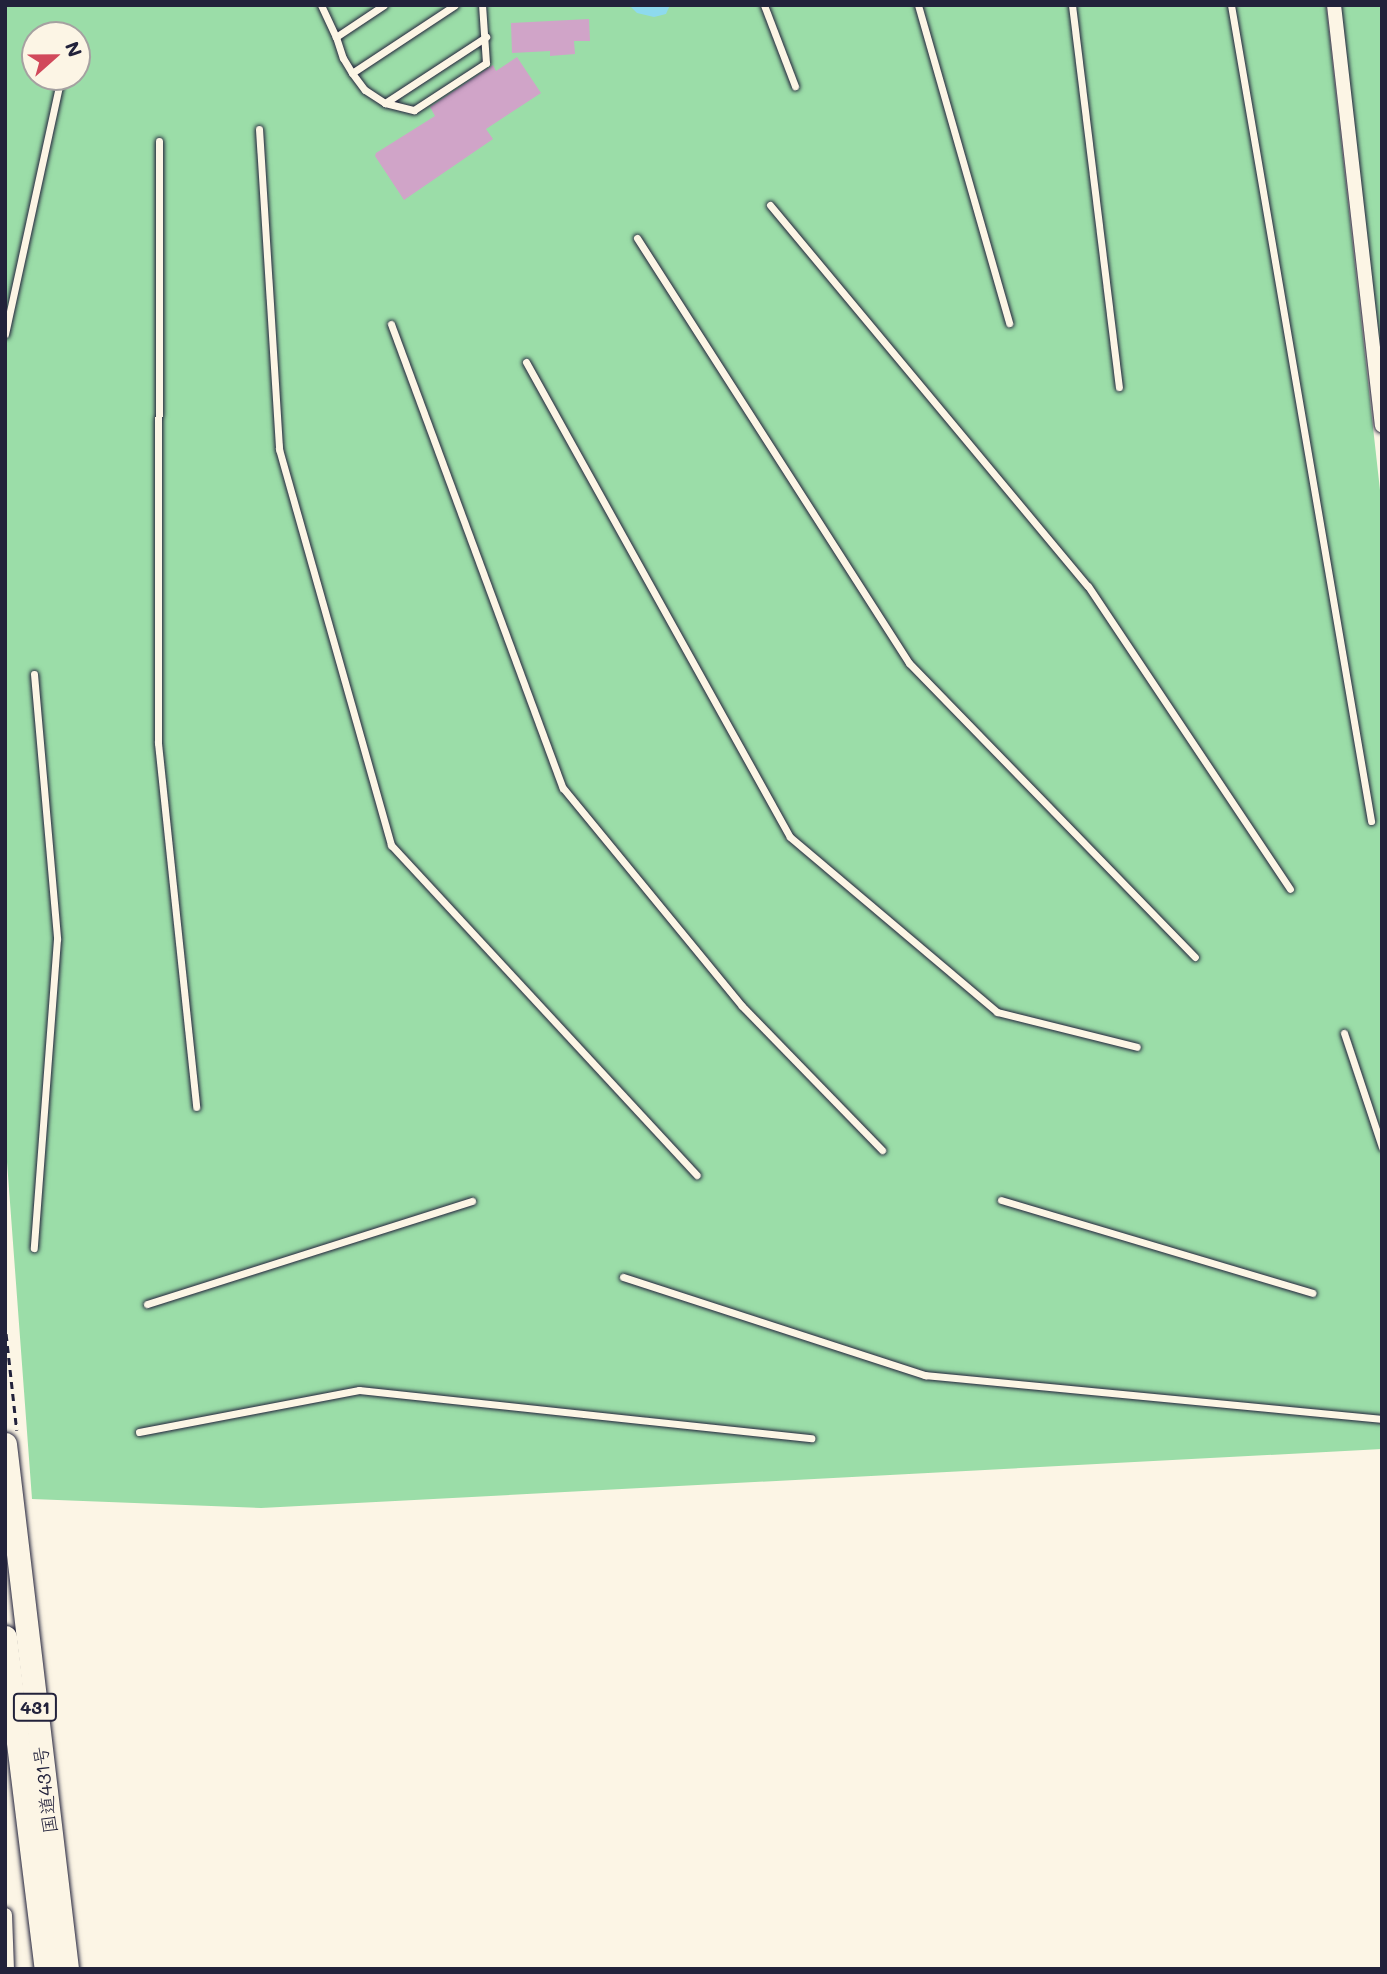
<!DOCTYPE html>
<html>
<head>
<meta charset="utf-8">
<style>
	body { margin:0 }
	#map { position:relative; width:1387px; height:1974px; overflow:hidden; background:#fcf5e5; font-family:Mali,"Klee One",sans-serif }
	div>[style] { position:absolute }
	.green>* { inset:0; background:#9bdda8 }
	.water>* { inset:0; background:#8edaee }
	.building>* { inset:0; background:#d0a4c8 }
	.path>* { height:2.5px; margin-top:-1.25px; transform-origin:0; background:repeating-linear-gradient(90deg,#22223b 0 7px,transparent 0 12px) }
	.roads { filter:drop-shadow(0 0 2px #22223b) drop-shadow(0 0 2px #22223b) }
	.service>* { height:7px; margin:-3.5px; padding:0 3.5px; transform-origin:3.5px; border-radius:3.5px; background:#fcf5e5 }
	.minor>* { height:14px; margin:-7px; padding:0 7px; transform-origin:7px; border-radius:7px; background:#fcf5e5 }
	.trunk>* { height:23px; margin:-11.5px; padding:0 11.5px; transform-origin:11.5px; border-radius:11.5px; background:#fcf5e5 }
	span { translate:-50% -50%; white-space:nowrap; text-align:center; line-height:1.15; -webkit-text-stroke:5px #fcf5e5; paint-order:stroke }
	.shield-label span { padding:2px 5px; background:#fcf5e5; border:2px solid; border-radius:5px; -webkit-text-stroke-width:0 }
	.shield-label { font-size:18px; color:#22223b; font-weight:700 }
	.street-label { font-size:19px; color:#22223b }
	.frame { position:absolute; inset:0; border:7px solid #22223b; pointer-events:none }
	.north { position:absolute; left:21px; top:21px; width:70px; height:70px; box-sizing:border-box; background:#fcf5e5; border:2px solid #a5a1a1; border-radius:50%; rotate:69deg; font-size:19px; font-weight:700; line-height:28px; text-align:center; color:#22223b }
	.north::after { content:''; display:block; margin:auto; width:24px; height:32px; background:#d1495b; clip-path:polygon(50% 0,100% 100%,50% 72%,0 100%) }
</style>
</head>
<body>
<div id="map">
	<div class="green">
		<div style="clip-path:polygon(evenodd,5px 5px,1326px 5px,1382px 508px,1382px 1449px,261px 1508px,32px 1499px,5px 1135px,5px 5px,35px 35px,77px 35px,77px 77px,35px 77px,35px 35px)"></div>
		<div style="clip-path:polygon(1338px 5px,1382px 5px,1382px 370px)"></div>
	</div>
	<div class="water">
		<div style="clip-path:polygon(629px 5px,670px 5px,666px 14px,654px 17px,637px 13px)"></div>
	</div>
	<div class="building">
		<div style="clip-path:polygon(589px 19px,590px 41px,574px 41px,575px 54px,550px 56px,550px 51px,512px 53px,511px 23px)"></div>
		<div style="clip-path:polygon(517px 57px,541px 93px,486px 129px,493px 139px,404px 200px,375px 156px,376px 153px,435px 116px,430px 107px,493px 65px,496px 71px)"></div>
	</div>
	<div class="path">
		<div style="left:5px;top:1322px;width:109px;rotate:83.7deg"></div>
	</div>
	<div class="roads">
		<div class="service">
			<div style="left:321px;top:5px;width:35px;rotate:65deg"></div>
			<div style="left:384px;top:5px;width:58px;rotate:146.3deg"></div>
			<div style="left:336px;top:37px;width:22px;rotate:72deg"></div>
			<div style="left:343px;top:58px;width:17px;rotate:59deg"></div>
			<div style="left:352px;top:73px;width:123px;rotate:-33.4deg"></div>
			<div style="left:764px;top:5px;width:87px;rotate:69.1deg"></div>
			<div style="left:918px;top:5px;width:331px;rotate:74deg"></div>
			<div style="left:1072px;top:5px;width:385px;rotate:83deg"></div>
			<div style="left:1231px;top:5px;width:828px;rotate:80.26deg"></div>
			<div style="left:352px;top:73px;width:21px;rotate:53deg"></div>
			<div style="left:365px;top:90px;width:24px;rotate:33deg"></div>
			<div style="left:385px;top:103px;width:30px;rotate:14deg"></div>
			<div style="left:414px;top:110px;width:86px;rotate:-33.1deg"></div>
			<div style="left:486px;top:63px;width:58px;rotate:-93.9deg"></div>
			<div style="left:385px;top:103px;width:121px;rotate:-33.2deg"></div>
			<div style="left:259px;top:129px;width:321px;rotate:86.4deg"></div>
			<div style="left:279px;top:449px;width:412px;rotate:74.2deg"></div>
			<div style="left:391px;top:845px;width:450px;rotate:47.2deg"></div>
			<div style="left:159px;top:141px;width:602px;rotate:90.1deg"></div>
			<div style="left:158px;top:743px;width:366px;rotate:84deg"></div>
			<div style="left:770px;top:205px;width:496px;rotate:50.2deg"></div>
			<div style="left:1088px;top:586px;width:364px;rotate:56.3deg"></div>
			<div style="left:637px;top:238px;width:505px;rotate:57.38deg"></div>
			<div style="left:909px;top:663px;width:410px;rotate:45.8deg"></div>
			<div style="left:391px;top:324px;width:495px;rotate:69.7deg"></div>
			<div style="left:563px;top:788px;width:282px;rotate:50.6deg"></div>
			<div style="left:742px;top:1006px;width:201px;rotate:45.8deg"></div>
			<div style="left:5px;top:334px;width:263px;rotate:-77.7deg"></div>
			<div style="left:526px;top:362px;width:543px;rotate:60.94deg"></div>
			<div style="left:790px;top:837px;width:271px;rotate:40.2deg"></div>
			<div style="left:997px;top:1012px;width:144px;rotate:14deg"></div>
			<div style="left:34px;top:674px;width:266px;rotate:85deg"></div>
			<div style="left:57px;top:939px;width:310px;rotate:94.3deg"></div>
			<div style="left:1344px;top:1033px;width:120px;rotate:71.6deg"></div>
			<div style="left:1001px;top:1200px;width:325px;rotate:16.6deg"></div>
			<div style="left:623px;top:1277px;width:318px;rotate:18deg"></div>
			<div style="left:925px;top:1375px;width:459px;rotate:5.5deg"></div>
			<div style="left:147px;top:1304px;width:341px;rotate:-17.6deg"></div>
			<div style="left:139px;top:1432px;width:224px;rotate:-10.8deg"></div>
			<div style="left:359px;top:1390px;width:455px;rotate:6.1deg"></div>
		</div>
		<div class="minor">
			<div style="left:1334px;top:5px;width:423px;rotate:83.5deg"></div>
			<div style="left:5px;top:1915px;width:54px;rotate:87.9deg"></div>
		</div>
		<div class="trunk">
			<div style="left:5px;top:1444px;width:529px;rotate:83.26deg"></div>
			<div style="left:5px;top:1637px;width:335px;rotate:83deg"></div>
		</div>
	</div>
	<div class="shield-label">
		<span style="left:35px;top:1707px">431</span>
	</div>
	<div class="street-label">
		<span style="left:45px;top:1790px;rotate:-97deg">国道431号</span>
	</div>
	<div class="frame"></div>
	<div class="north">N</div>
</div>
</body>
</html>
